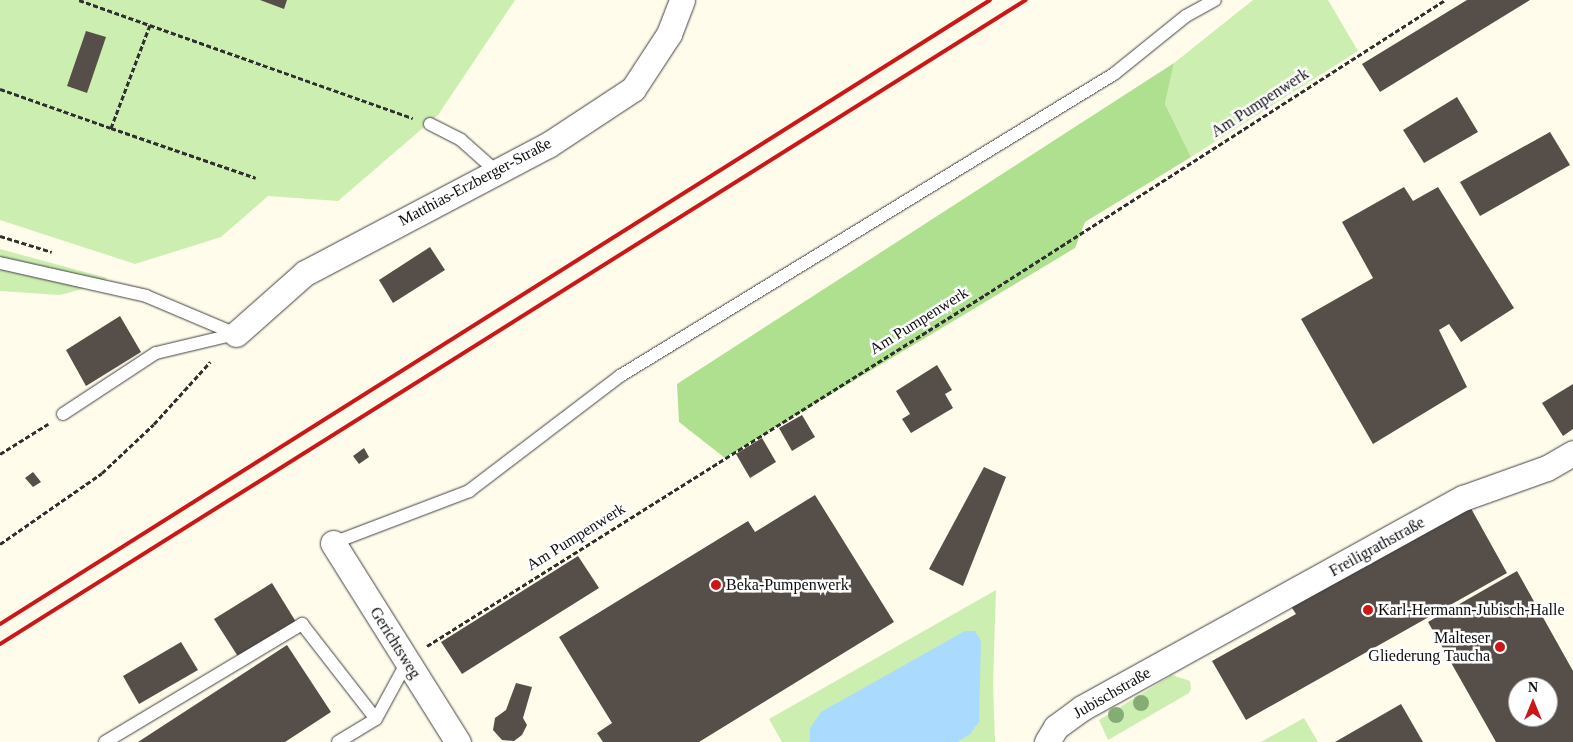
<!DOCTYPE html>
<html>
<head>
<meta charset="utf-8">
<style>
	body { margin:0 }
	#map { position:relative; width:1573px; height:742px; overflow:hidden; background:#fffcec; font-family:Georgia,serif }
	div>[style] { position:absolute }
	.green>* { inset:0; background:#cdeeb1 }
	.forest>* { inset:0; background:#afe08f }
	.water>* { inset:0; background:#aadafd }
	.building>* { inset:0; background:#564e48 }
	.path>* { height:3px; margin-top:-1.5px; transform-origin:0; background:repeating-linear-gradient(90deg,#2f2f2f 0 5px,transparent 0 7.5px) }
	.roads { filter:drop-shadow(0 0 1px #404040) drop-shadow(0 0 1px #404040) }
	.lane>* { height:12px; margin:-6px; padding:0 6px; transform-origin:6px; border-radius:6px; background:#fff }
	.street>* { height:25px; margin:-12.5px; padding:0 12.5px; transform-origin:12.5px; border-radius:12.5px; background:#fff }
	.rail>* { height:4px; margin:-2px; padding:0 2px; transform-origin:2px; border-radius:2px; background:#cb1716 }
	.trees>* { width:16px; height:16px; margin:-8px; border-radius:50%; background:#86ac76 }
	.dots>* { width:14px; height:14px; translate:-50% -50%; box-sizing:border-box; border:2px solid #fff; border-radius:50% }
	span { translate:-50% -50%; white-space:nowrap; text-align:center; line-height:1.15; -webkit-text-stroke:5px #fff; paint-order:stroke }
	.street-label { font-size:16px; color:#0d0d0d }
	.poi-label { font-size:16px; color:#0d0d0d }
	.left { translate:0 -50%; text-align:left }
	.right { translate:-100% -50%; text-align:right }
	.north { position:absolute; left:1508px; top:677px; width:50px; height:50px; box-sizing:border-box; background:#fff; border:1px solid #9e9e9e; border-radius:50%; rotate:0deg; font-size:14px; font-weight:700; line-height:20px; text-align:center; color:#0d0d0d }
	.north::after { content:''; display:block; margin:auto; width:18px; height:22px; background:#cb1716; clip-path:polygon(50% 0,100% 100%,50% 72%,0 100%) }
</style>
</head>
<body>
<div id="map">
	<div class="green">
		<div style="clip-path:polygon(0 0,515px 0,438px 115px,338px 201px,268px 196px,221px 237px,135px 264px,0 220px)"></div>
		<div style="clip-path:polygon(1253px 0,1328px 0,1358px 51px,1191px 157px,1165px 104px,1174px 63px)"></div>
		<div style="clip-path:polygon(0 249px,107px 278px,97px 285px,60px 295px,0 291px)"></div>
		<div style="clip-path:polygon(996px 590px,993px 685px,995px 742px,782px 742px,769px 719px)"></div>
		<div style="clip-path:polygon(1172px 675px,1190px 681px,1191px 689px,1189px 693px,1108px 740px,1099px 720px)"></div>
		<div style="clip-path:polygon(1304px 718px,1318px 742px,1261px 742px)"></div>
	</div>
	<div class="forest">
		<div style="clip-path:polygon(1174px 63px,1165px 104px,1191px 157px,1085px 222px,1075px 248px,725px 458px,679px 422px,677px 384px)"></div>
	</div>
	<div class="water">
		<div style="clip-path:polygon(965px 631px,975px 631px,981px 641px,979px 722px,969px 735px,957px 742px,810px 742px,810px 728px,821px 712px)"></div>
	</div>
	<div class="building">
		<div style="clip-path:polygon(260px 0,287px 0,284px 9px)"></div>
		<div style="clip-path:polygon(1467px 0,1530px 0,1380px 92px,1362px 64px)"></div>
		<div style="clip-path:polygon(86px 31px,106px 37px,87px 93px,67px 86px)"></div>
		<div style="clip-path:polygon(1457px 97px,1478px 132px,1424px 163px,1403px 130px)"></div>
		<div style="clip-path:polygon(1550px 132px,1570px 165px,1480px 216px,1460px 182px)"></div>
		<div style="clip-path:polygon(1404px 187px,1413px 201px,1438px 187px,1514px 308px,1461px 342px,1449px 324px,1439px 330px,1467px 387px,1373px 444px,1301px 319px,1373px 278px,1342px 222px)"></div>
		<div style="clip-path:polygon(430px 247px,445px 270px,393px 303px,379px 280px)"></div>
		<div style="clip-path:polygon(120px 316px,141px 352px,86px 386px,66px 350px)"></div>
		<div style="clip-path:polygon(937px 365px,952px 390px,945px 394px,953px 408px,911px 433px,902px 419px,910px 414px,896px 391px)"></div>
		<div style="clip-path:polygon(1573px 384px,1573px 429px,1563px 436px,1542px 403px)"></div>
		<div style="clip-path:polygon(802px 415px,815px 437px,792px 451px,779px 428px)"></div>
		<div style="clip-path:polygon(762px 438px,776px 462px,750px 478px,736px 454px)"></div>
		<div style="clip-path:polygon(364px 448px,369px 457px,359px 464px,353px 456px)"></div>
		<div style="clip-path:polygon(984px 467px,1006px 477px,963px 586px,929px 569px)"></div>
		<div style="clip-path:polygon(33px 472px,41px 482px,33px 487px,25px 478px)"></div>
		<div style="clip-path:polygon(815px 495px,894px 622px,699px 742px,603px 742px,597px 733px,612px 723px,559px 637px,748px 521px,755px 532px)"></div>
		<div style="clip-path:polygon(1468px 503px,1507px 573px,1246px 720px,1212px 661px,1296px 614px,1290px 605px)"></div>
		<div style="clip-path:polygon(578px 556px,599px 588px,462px 674px,441px 642px)"></div>
		<div style="clip-path:polygon(evenodd,1517px 571px,1573px 671px,1573px 742px,1496px 742px,1428px 622px,1517px 571px,1518px 687px,1548px 687px,1548px 717px,1518px 717px,1518px 687px)"></div>
		<div style="clip-path:polygon(272px 583px,296px 622px,239px 658px,214px 619px)"></div>
		<div style="clip-path:polygon(181px 642px,198px 670px,139px 704px,123px 676px)"></div>
		<div style="clip-path:polygon(287px 645px,331px 712px,285px 742px,138px 742px)"></div>
		<div style="clip-path:polygon(516px 683px,532px 687px,523px 718px,527px 725px,522px 735px,514px 741px,502px 740px,493px 730px,495px 718px,506px 710px)"></div>
		<div style="clip-path:polygon(1401px 704px,1423px 742px,1335px 742px)"></div>
	</div>
	<div class="path">
		<div style="left:79px;top:0;width:354px;rotate:19.5deg"></div>
		<div style="left:0;top:89px;width:118px;rotate:19.4deg"></div>
		<div style="left:111px;top:128px;width:110px;rotate:-69.3deg"></div>
		<div style="left:111px;top:128px;width:153px;rotate:19deg"></div>
		<div style="left:0;top:236px;width:54px;rotate:17.1deg"></div>
		<div style="left:0;top:454px;width:57px;rotate:-32deg"></div>
		<div style="left:0;top:544px;width:124px;rotate:-34.8deg"></div>
		<div style="left:102px;top:473px;width:71px;rotate:-43.3deg"></div>
		<div style="left:154px;top:424px;width:84px;rotate:-47.9deg"></div>
		<div style="left:427px;top:646px;width:659px;rotate:-32.17deg"></div>
		<div style="left:985px;top:295px;width:546px;rotate:-32.67deg"></div>
	</div>
	<div class="roads">
		<div class="lane">
			<div style="left:430px;top:124px;width:35px;rotate:27deg"></div>
			<div style="left:461px;top:140px;width:47px;rotate:41.5deg"></div>
			<div style="left:0;top:263px;width:150px;rotate:12.7deg"></div>
			<div style="left:146px;top:296px;width:98px;rotate:22.9deg"></div>
			<div style="left:63px;top:414px;width:111px;rotate:-33.3deg"></div>
			<div style="left:156px;top:353px;width:82px;rotate:-13.4deg"></div>
			<div style="left:333px;top:543px;width:146px;rotate:-20.9deg"></div>
			<div style="left:469px;top:491px;width:190px;rotate:-37.3deg"></div>
			<div style="left:620px;top:376px;width:579px;rotate:-31.44deg"></div>
			<div style="left:1114px;top:74px;width:92px;rotate:-38.9deg"></div>
			<div style="left:1186px;top:16px;width:33px;rotate:-29deg"></div>
			<div style="left:105px;top:742px;width:230px;rotate:-30.9deg"></div>
			<div style="left:302px;top:624px;width:120px;rotate:52.1deg"></div>
			<div style="left:338px;top:742px;width:44px;rotate:-31.2deg"></div>
			<div style="left:376px;top:719px;width:65px;rotate:-61.5deg"></div>
		</div>
		<div class="street">
			<div style="left:236px;top:334px;width:92px;rotate:-41.5deg"></div>
			<div style="left:305px;top:273px;width:275px;rotate:-27.8deg"></div>
			<div style="left:548px;top:145px;width:102px;rotate:-33.4deg"></div>
			<div style="left:633px;top:89px;width:66px;rotate:-56.8deg"></div>
			<div style="left:669px;top:34px;width:36px;rotate:-69deg"></div>
			<div style="left:333px;top:543px;width:235px;rotate:57.9deg"></div>
			<div style="left:1047px;top:742px;width:17px;rotate:-59deg"></div>
			<div style="left:1056px;top:727px;width:32px;rotate:-36deg"></div>
			<div style="left:1082px;top:708px;width:435px;rotate:-28.9deg"></div>
			<div style="left:1463px;top:498px;width:89px;rotate:-19.7deg"></div>
			<div style="left:1547px;top:468px;width:30px;rotate:-30deg"></div>
		</div>
	</div>
	<div class="rail">
		<div style="left:0;top:624px;width:1170px;rotate:-32.22deg"></div>
		<div style="left:0;top:644px;width:1211px;rotate:-32.12deg"></div>
	</div>
	<div class="trees">
		<div style="left:1141px;top:703px"></div>
		<div style="left:1116px;top:715px"></div>
	</div>
	<div class="dots">
		<div style="left:716px;top:585px;background:#cb1716"></div>
		<div style="left:1368px;top:610px;background:#cb1716"></div>
		<div style="left:1500px;top:647px;background:#cb1716"></div>
	</div>
	<div class="street-label">
		<span style="left:1260px;top:103px;rotate:-33deg">Am Pumpenwerk</span>
		<span style="left:475px;top:182px;rotate:-28deg">Matthias-Erzberger-Straße</span>
		<span style="left:919px;top:321px;rotate:-32deg">Am Pumpenwerk</span>
		<span style="left:576px;top:537px;rotate:-32deg">Am Pumpenwerk</span>
		<span style="left:1377px;top:547px;rotate:-29deg">Freiligrathstraße</span>
		<span style="left:395px;top:643px;rotate:58deg">Gerichtsweg</span>
		<span style="left:1112px;top:693px;rotate:-30deg">Jubischstraße</span>
	</div>
	<div class="poi-label">
		<span class="left" style="left:726px;top:585px">Beka-Pumpenwerk</span>
		<span class="left" style="left:1378px;top:610px">Karl-Hermann-Jubisch-Halle</span>
		<span class="right" style="left:1490px;top:647px">Malteser<br>Gliederung Taucha</span>
	</div>
	<div class="north">N</div>
</div>
</body>
</html>
